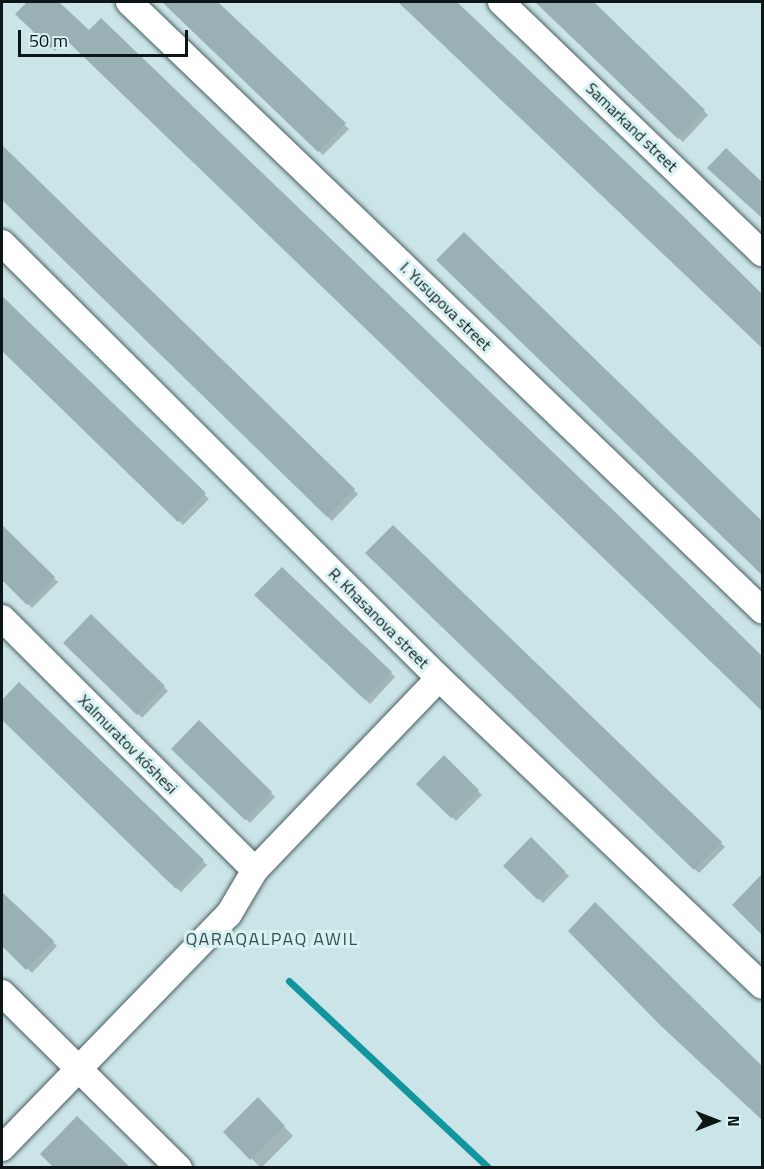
<!DOCTYPE html>
<html>
<head>
<meta charset="utf-8">
<style>
	body { margin:0 }
	#map { position:relative; width:764px; height:1169px; overflow:hidden; background:#cbe4e7; font-family:"Titillium Web",sans-serif }
	div>[style] { position:absolute }
	.shadow>* { inset:0; background:#0003 }
	.stream>* { height:7px; margin:-3.5px; padding:0 3.5px; transform-origin:3.5px; border-radius:3.5px; background:#11969f }
	.building>* { inset:0; background:#99b1b4 }
	.roads { filter:drop-shadow(0 0 2px #485e60) drop-shadow(0 0 2px #485e60) }
	.street>* { height:26px; margin:-13px; padding:0 13px; transform-origin:13px; border-radius:13px; background:#fff }
	span { translate:-50% -50%; white-space:nowrap; text-align:center; line-height:1.15; -webkit-text-stroke:6px #d8f2f4; paint-order:stroke }
	.street-label { font-size:16px; color:#0d1617 }
	.neighbourhood-label { font-size:18px; color:#3b5052; letter-spacing:1.5px }
	.frame { position:absolute; inset:0; border:3px solid #0d1617; pointer-events:none }
	.north { position:absolute; left:686px; top:1091px; width:60px; height:60px; -webkit-text-stroke:4px #d8f2f4; paint-order:stroke; rotate:90deg; font-size:16px; font-weight:700; line-height:24px; text-align:center; color:#0d1617 }
	.north::after { content:''; display:block; margin:auto; width:21px; height:27px; background:#0d1617; clip-path:polygon(50% 0,100% 100%,50% 72%,0 100%) }
	.scale { position:absolute; left:18px; top:30px; width:170px; height:27px; box-sizing:border-box; border:3px solid #0d1617; border-top:0; padding-left:8px; font-size:18px; line-height:21px; white-space:nowrap; color:#0d1617; -webkit-text-stroke:4px #d8f2f4; paint-order:stroke }
</style>
</head>
<body>
<div id="map">
	<div class="shadow">
		<div style="clip-path:polygon(30px 2px,57px 2px,89px 32px,101px 20px,762px 659px,762px 710px,67px 39px,55px 51px,17px 14px)"></div>
		<div style="clip-path:polygon(163px 2px,217px 2px,349px 129px,323px 155px)"></div>
		<div style="clip-path:polygon(401px 2px,454px 2px,762px 295px,762px 346px)"></div>
		<div style="clip-path:polygon(537px 2px,591px 2px,708px 115px,683px 142px)"></div>
		<div style="clip-path:polygon(2px 147px,358px 494px,332px 521px,2px 199px)"></div>
		<div style="clip-path:polygon(464px 234px,762px 522px,762px 573px,438px 260px)"></div>
		<div style="clip-path:polygon(2px 298px,209px 499px,183px 525px,2px 349px)"></div>
		<div style="clip-path:polygon(2px 527px,58px 582px,32px 608px,2px 579px)"></div>
		<div style="clip-path:polygon(393px 527px,725px 847px,699px 873px,367px 553px)"></div>
		<div style="clip-path:polygon(282px 569px,395px 677px,370px 704px,256px 595px)"></div>
		<div style="clip-path:polygon(91px 616px,168px 691px,142px 718px,66px 643px)"></div>
		<div style="clip-path:polygon(19px 684px,207px 865px,181px 892px,2px 718px,2px 703px)"></div>
		<div style="clip-path:polygon(199px 722px,275px 797px,250px 823px,173px 749px)"></div>
		<div style="clip-path:polygon(444px 758px,482px 795px,456px 821px,418px 784px)"></div>
		<div style="clip-path:polygon(531px 839px,569px 876px,543px 903px,505px 866px)"></div>
		<div style="clip-path:polygon(760px 879px,762px 881px,762px 933px,738px 909px)"></div>
		<div style="clip-path:polygon(2px 893px,57px 946px,32px 973px,2px 944px)"></div>
		<div style="clip-path:polygon(710px 1020px,762px 1069px,762px 1119px,666px 1029px)"></div>
		<div style="clip-path:polygon(258px 1099px,293px 1136px,261px 1168px,225px 1132px)"></div>
		<div style="clip-path:polygon(77px 1118px,128px 1168px,56px 1168px,42px 1154px)"></div>
	</div>
	<div class="stream">
		<div style="left:289px;top:981px;width:274px;rotate:43.1deg"></div>
	</div>
	<div class="building">
		<div style="clip-path:polygon(27px 2px,59px 2px,89px 30px,101px 18px,613px 510px,762px 656px,762px 711px,62px 36px,50px 48px,15px 14px)"></div>
		<div style="clip-path:polygon(162px 2px,218px 2px,346px 123px,318px 152px)"></div>
		<div style="clip-path:polygon(398px 2px,457px 2px,681px 214px,762px 294px,762px 348px)"></div>
		<div style="clip-path:polygon(535px 2px,594px 2px,705px 110px,678px 139px)"></div>
		<div style="clip-path:polygon(2px 145px,355px 489px,327px 517px,2px 200px)"></div>
		<div style="clip-path:polygon(726px 148px,762px 182px,762px 218px,707px 168px)"></div>
		<div style="clip-path:polygon(464px 232px,762px 521px,762px 575px,436px 260px)"></div>
		<div style="clip-path:polygon(2px 296px,206px 493px,178px 522px,2px 351px)"></div>
		<div style="clip-path:polygon(2px 525px,55px 577px,27px 605px,2px 580px)"></div>
		<div style="clip-path:polygon(393px 525px,722px 842px,694px 870px,365px 553px)"></div>
		<div style="clip-path:polygon(282px 567px,392px 672px,365px 700px,254px 595px)"></div>
		<div style="clip-path:polygon(91px 614px,165px 686px,137px 715px,63px 643px)"></div>
		<div style="clip-path:polygon(19px 682px,204px 860px,176px 889px,2px 720px,2px 700px)"></div>
		<div style="clip-path:polygon(199px 720px,272px 792px,245px 820px,171px 749px)"></div>
		<div style="clip-path:polygon(444px 755px,479px 790px,451px 818px,416px 784px)"></div>
		<div style="clip-path:polygon(531px 837px,565px 871px,538px 900px,503px 866px)"></div>
		<div style="clip-path:polygon(762px 874px,762px 935px,732px 905px)"></div>
		<div style="clip-path:polygon(2px 892px,54px 941px,26px 970px,2px 946px)"></div>
		<div style="clip-path:polygon(595px 902px,762px 1066px,762px 1120px,660px 1025px,568px 931px)"></div>
		<div style="clip-path:polygon(258px 1097px,285px 1126px,250px 1160px,223px 1132px)"></div>
		<div style="clip-path:polygon(77px 1116px,130px 1167px,53px 1167px,40px 1154px)"></div>
	</div>
	<div class="roads">
		<div class="street">
			<div style="left:129px;top:2px;width:878px;rotate:43.85deg"></div>
			<div style="left:501px;top:2px;width:362px;rotate:43.9deg"></div>
			<div style="left:2px;top:243px;width:617px;rotate:44.87deg"></div>
			<div style="left:439px;top:678px;width:446px;rotate:43.6deg"></div>
			<div style="left:2px;top:618px;width:357px;rotate:44.9deg"></div>
			<div style="left:2px;top:993px;width:249px;rotate:44.7deg"></div>
			<div style="left:2px;top:1148px;width:326px;rotate:-45.9deg"></div>
			<div style="left:229px;top:914px;width:51px;rotate:-59.4deg"></div>
			<div style="left:255px;top:870px;width:266px;rotate:-46.2deg"></div>
		</div>
	</div>
	<div class="street-label">
		<span style="left:632px;top:127px;rotate:44deg">Samarkand street</span>
		<span style="left:446px;top:306px;rotate:44deg">I. Yusupova street</span>
		<span style="left:379px;top:618px;rotate:45deg">R. Khasanova street</span>
		<span style="left:128px;top:744px;rotate:45deg">Xalmuratov kóshesi</span>
	</div>
	<div class="neighbourhood-label">
		<span style="left:272px;top:939px">QARAQALPAQ AWIL</span>
	</div>
	<div class="frame"></div>
	<div class="north">N</div>
	<div class="scale">50 m</div>
</div>
</body>
</html>
